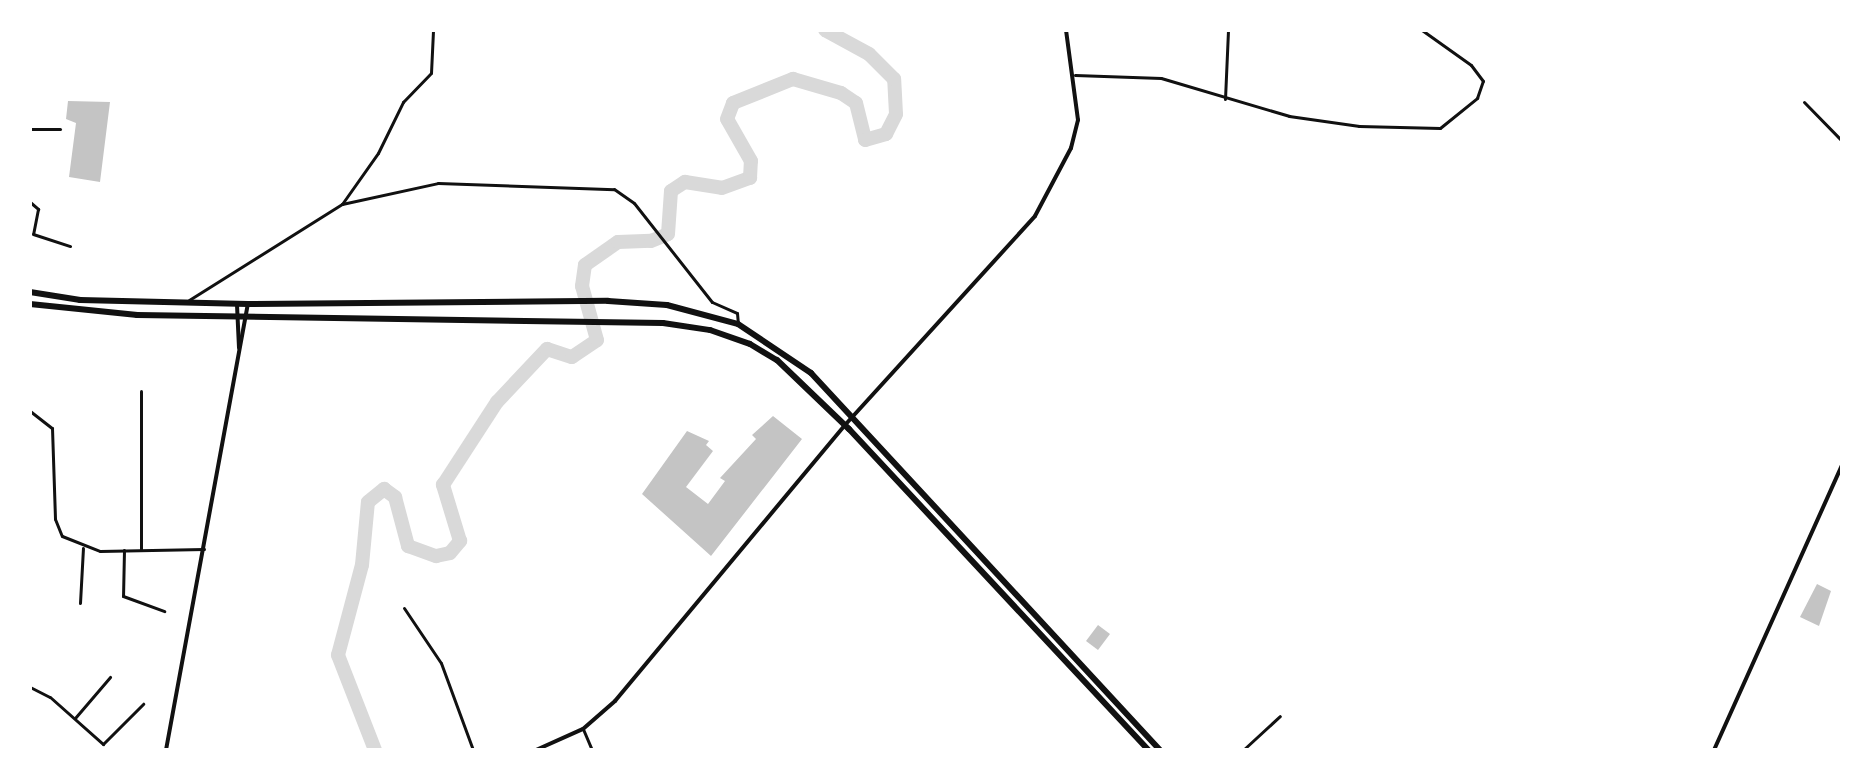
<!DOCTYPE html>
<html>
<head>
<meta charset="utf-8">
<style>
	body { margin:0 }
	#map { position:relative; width:1872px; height:780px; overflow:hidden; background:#fff; font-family:Cabin,sans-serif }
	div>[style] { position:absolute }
	.river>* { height:14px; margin:-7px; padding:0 7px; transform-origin:7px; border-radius:7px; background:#d9d9d9 }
	.building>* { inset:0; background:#c4c4c4 }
	.minor>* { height:3px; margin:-1.5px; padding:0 1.5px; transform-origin:1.5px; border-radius:1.5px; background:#111 }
	.tertiary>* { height:4px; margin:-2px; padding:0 2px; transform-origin:2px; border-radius:2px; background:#111 }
	.trunk>* { height:6px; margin:-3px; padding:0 3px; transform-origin:3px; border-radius:3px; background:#111 }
	span { translate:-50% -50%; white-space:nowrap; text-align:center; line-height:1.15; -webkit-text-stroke:7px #fff; paint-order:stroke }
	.frame { position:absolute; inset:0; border:32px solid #fff; pointer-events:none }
</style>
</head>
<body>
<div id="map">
	<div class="river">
		<div style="left:375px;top:750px;width:102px;rotate:-111.3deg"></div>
		<div style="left:338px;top:655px;width:93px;rotate:-75.1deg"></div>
		<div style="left:362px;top:565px;width:63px;rotate:-84.6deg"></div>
		<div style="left:368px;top:502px;width:21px;rotate:-39deg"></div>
		<div style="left:384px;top:489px;width:14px;rotate:36deg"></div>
		<div style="left:395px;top:497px;width:51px;rotate:75.1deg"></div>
		<div style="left:408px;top:546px;width:30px;rotate:20deg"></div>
		<div style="left:436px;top:556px;width:14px;rotate:-12deg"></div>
		<div style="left:450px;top:553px;width:16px;rotate:-50deg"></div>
		<div style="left:460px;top:541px;width:59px;rotate:-106.9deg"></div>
		<div style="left:443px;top:485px;width:99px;rotate:-57deg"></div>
		<div style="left:497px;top:402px;width:73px;rotate:-46.7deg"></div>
		<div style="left:547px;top:349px;width:26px;rotate:18deg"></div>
		<div style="left:572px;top:357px;width:30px;rotate:-34deg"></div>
		<div style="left:597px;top:340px;width:56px;rotate:-105.5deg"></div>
		<div style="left:582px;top:286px;width:21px;rotate:-82deg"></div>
		<div style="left:585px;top:265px;width:40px;rotate:-34.9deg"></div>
		<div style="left:618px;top:242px;width:33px;rotate:-2deg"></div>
		<div style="left:651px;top:241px;width:18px;rotate:-22deg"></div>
		<div style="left:668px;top:234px;width:43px;rotate:-86deg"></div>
		<div style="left:671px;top:191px;width:17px;rotate:-33deg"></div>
		<div style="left:685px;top:182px;width:37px;rotate:9deg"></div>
		<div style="left:722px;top:188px;width:30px;rotate:-20deg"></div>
		<div style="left:750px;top:178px;width:17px;rotate:-87deg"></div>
		<div style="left:751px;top:161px;width:48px;rotate:-119.7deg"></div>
		<div style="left:727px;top:119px;width:17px;rotate:-69deg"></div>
		<div style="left:733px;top:103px;width:65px;rotate:-21.8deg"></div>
		<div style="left:793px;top:79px;width:50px;rotate:16.3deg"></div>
		<div style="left:841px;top:93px;width:18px;rotate:34deg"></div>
		<div style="left:856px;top:103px;width:38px;rotate:76deg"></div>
		<div style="left:865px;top:140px;width:22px;rotate:-16deg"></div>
		<div style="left:886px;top:134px;width:22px;rotate:-63deg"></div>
		<div style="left:896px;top:114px;width:35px;rotate:-93deg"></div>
		<div style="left:894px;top:79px;width:35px;rotate:-135deg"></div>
		<div style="left:869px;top:54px;width:50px;rotate:-151.4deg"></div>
	</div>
	<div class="building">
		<div style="clip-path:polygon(68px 101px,110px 102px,100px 182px,69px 177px,76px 123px,66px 119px)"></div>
		<div style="clip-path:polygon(773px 416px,802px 439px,711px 556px,642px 494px,687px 431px,709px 441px,706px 445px,713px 451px,686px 487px,708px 504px,725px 481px,720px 478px,756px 439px,752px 435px)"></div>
		<div style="clip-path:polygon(1817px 584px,1831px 591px,1819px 626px,1800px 617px)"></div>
		<div style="clip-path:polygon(1098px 625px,1110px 634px,1098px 650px,1086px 641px)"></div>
	</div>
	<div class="minor">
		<div style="left:1075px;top:75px;width:86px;rotate:2deg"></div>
		<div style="left:1161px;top:78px;width:134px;rotate:16.5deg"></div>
		<div style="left:1289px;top:116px;width:71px;rotate:8.1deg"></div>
		<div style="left:1359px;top:126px;width:81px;rotate:1.4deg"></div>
		<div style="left:1440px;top:128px;width:48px;rotate:-39deg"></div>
		<div style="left:1477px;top:98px;width:18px;rotate:-71deg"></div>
		<div style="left:1483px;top:81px;width:20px;rotate:-127deg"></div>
		<div style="left:1471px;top:65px;width:60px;rotate:-144.5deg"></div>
		<div style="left:1225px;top:99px;width:69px;rotate:-87.5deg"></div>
		<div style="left:1804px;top:102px;width:54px;rotate:45.7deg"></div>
		<div style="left:30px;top:129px;width:30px"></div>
		<div style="left:30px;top:202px;width:11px;rotate:41deg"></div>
		<div style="left:38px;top:209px;width:25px;rotate:101deg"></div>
		<div style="left:33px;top:234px;width:39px;rotate:18deg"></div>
		<div style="left:342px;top:204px;width:98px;rotate:-12.3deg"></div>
		<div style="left:438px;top:183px;width:176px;rotate:2deg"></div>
		<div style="left:614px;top:189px;width:24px;rotate:35deg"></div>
		<div style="left:634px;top:203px;width:126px;rotate:51.8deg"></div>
		<div style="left:712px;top:302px;width:27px;rotate:24deg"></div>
		<div style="left:737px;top:313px;width:11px;rotate:85deg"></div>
		<div style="left:189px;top:300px;width:181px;rotate:-32.1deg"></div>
		<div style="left:342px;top:204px;width:62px;rotate:-54.8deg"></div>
		<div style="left:378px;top:153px;width:57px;rotate:-63.9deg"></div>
		<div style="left:403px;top:102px;width:40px;rotate:-46deg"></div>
		<div style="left:431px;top:73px;width:43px;rotate:-87.3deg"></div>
		<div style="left:30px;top:411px;width:28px;rotate:38deg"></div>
		<div style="left:52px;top:428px;width:91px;rotate:88.1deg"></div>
		<div style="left:55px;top:519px;width:18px;rotate:68deg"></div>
		<div style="left:62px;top:536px;width:41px;rotate:21.5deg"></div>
		<div style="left:100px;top:551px;width:104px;rotate:-1.1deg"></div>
		<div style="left:124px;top:550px;width:46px;rotate:91.2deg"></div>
		<div style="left:123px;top:596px;width:44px;rotate:20.1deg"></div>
		<div style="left:141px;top:550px;width:159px;rotate:-90deg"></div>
		<div style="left:80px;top:603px;width:55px;rotate:-86.9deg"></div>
		<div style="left:404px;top:608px;width:66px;rotate:56.1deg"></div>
		<div style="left:441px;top:663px;width:93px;rotate:69.8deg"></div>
		<div style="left:30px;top:687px;width:22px;rotate:27deg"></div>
		<div style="left:50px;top:697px;width:71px;rotate:41.6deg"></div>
		<div style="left:103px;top:744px;width:57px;rotate:-45deg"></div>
		<div style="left:75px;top:718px;width:54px;rotate:-49.5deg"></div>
		<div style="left:583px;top:729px;width:23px;rotate:67deg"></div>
		<div style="left:1243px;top:750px;width:50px;rotate:-42.6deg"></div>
	</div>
	<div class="tertiary">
		<div style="left:237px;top:305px;width:43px;rotate:87.3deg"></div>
		<div style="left:166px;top:750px;width:452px;rotate:-79.6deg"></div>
		<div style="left:536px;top:750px;width:51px;rotate:-24.1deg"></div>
		<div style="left:583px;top:729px;width:43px;rotate:-41.2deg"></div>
		<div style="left:615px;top:701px;width:359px;rotate:-50.2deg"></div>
		<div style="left:845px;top:425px;width:282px;rotate:-47.7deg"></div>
		<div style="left:1035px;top:216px;width:77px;rotate:-62.1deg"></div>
		<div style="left:1071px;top:148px;width:29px;rotate:-76deg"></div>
		<div style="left:1078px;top:120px;width:91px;rotate:-97.6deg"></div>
		<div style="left:1714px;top:750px;width:312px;rotate:-65.8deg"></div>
	</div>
	<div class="trunk">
		<div style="left:30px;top:292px;width:51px;rotate:9.1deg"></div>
		<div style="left:80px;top:300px;width:168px;rotate:1.4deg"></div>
		<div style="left:248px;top:304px;width:360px;rotate:-0.5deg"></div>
		<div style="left:608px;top:301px;width:59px;rotate:3.9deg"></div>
		<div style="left:667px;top:305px;width:73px;rotate:15deg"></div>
		<div style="left:738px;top:324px;width:88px;rotate:33.9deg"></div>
		<div style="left:811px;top:373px;width:514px;rotate:47.21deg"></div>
		<div style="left:30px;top:304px;width:108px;rotate:5.9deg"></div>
		<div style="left:137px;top:315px;width:526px;rotate:0.87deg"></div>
		<div style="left:663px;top:323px;width:48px;rotate:8.5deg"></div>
		<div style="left:710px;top:330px;width:42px;rotate:19.3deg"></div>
		<div style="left:750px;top:344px;width:31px;rotate:31deg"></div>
		<div style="left:777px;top:360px;width:100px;rotate:43.8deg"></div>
		<div style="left:849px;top:429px;width:439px;rotate:47deg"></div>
	</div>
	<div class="frame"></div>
</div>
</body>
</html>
